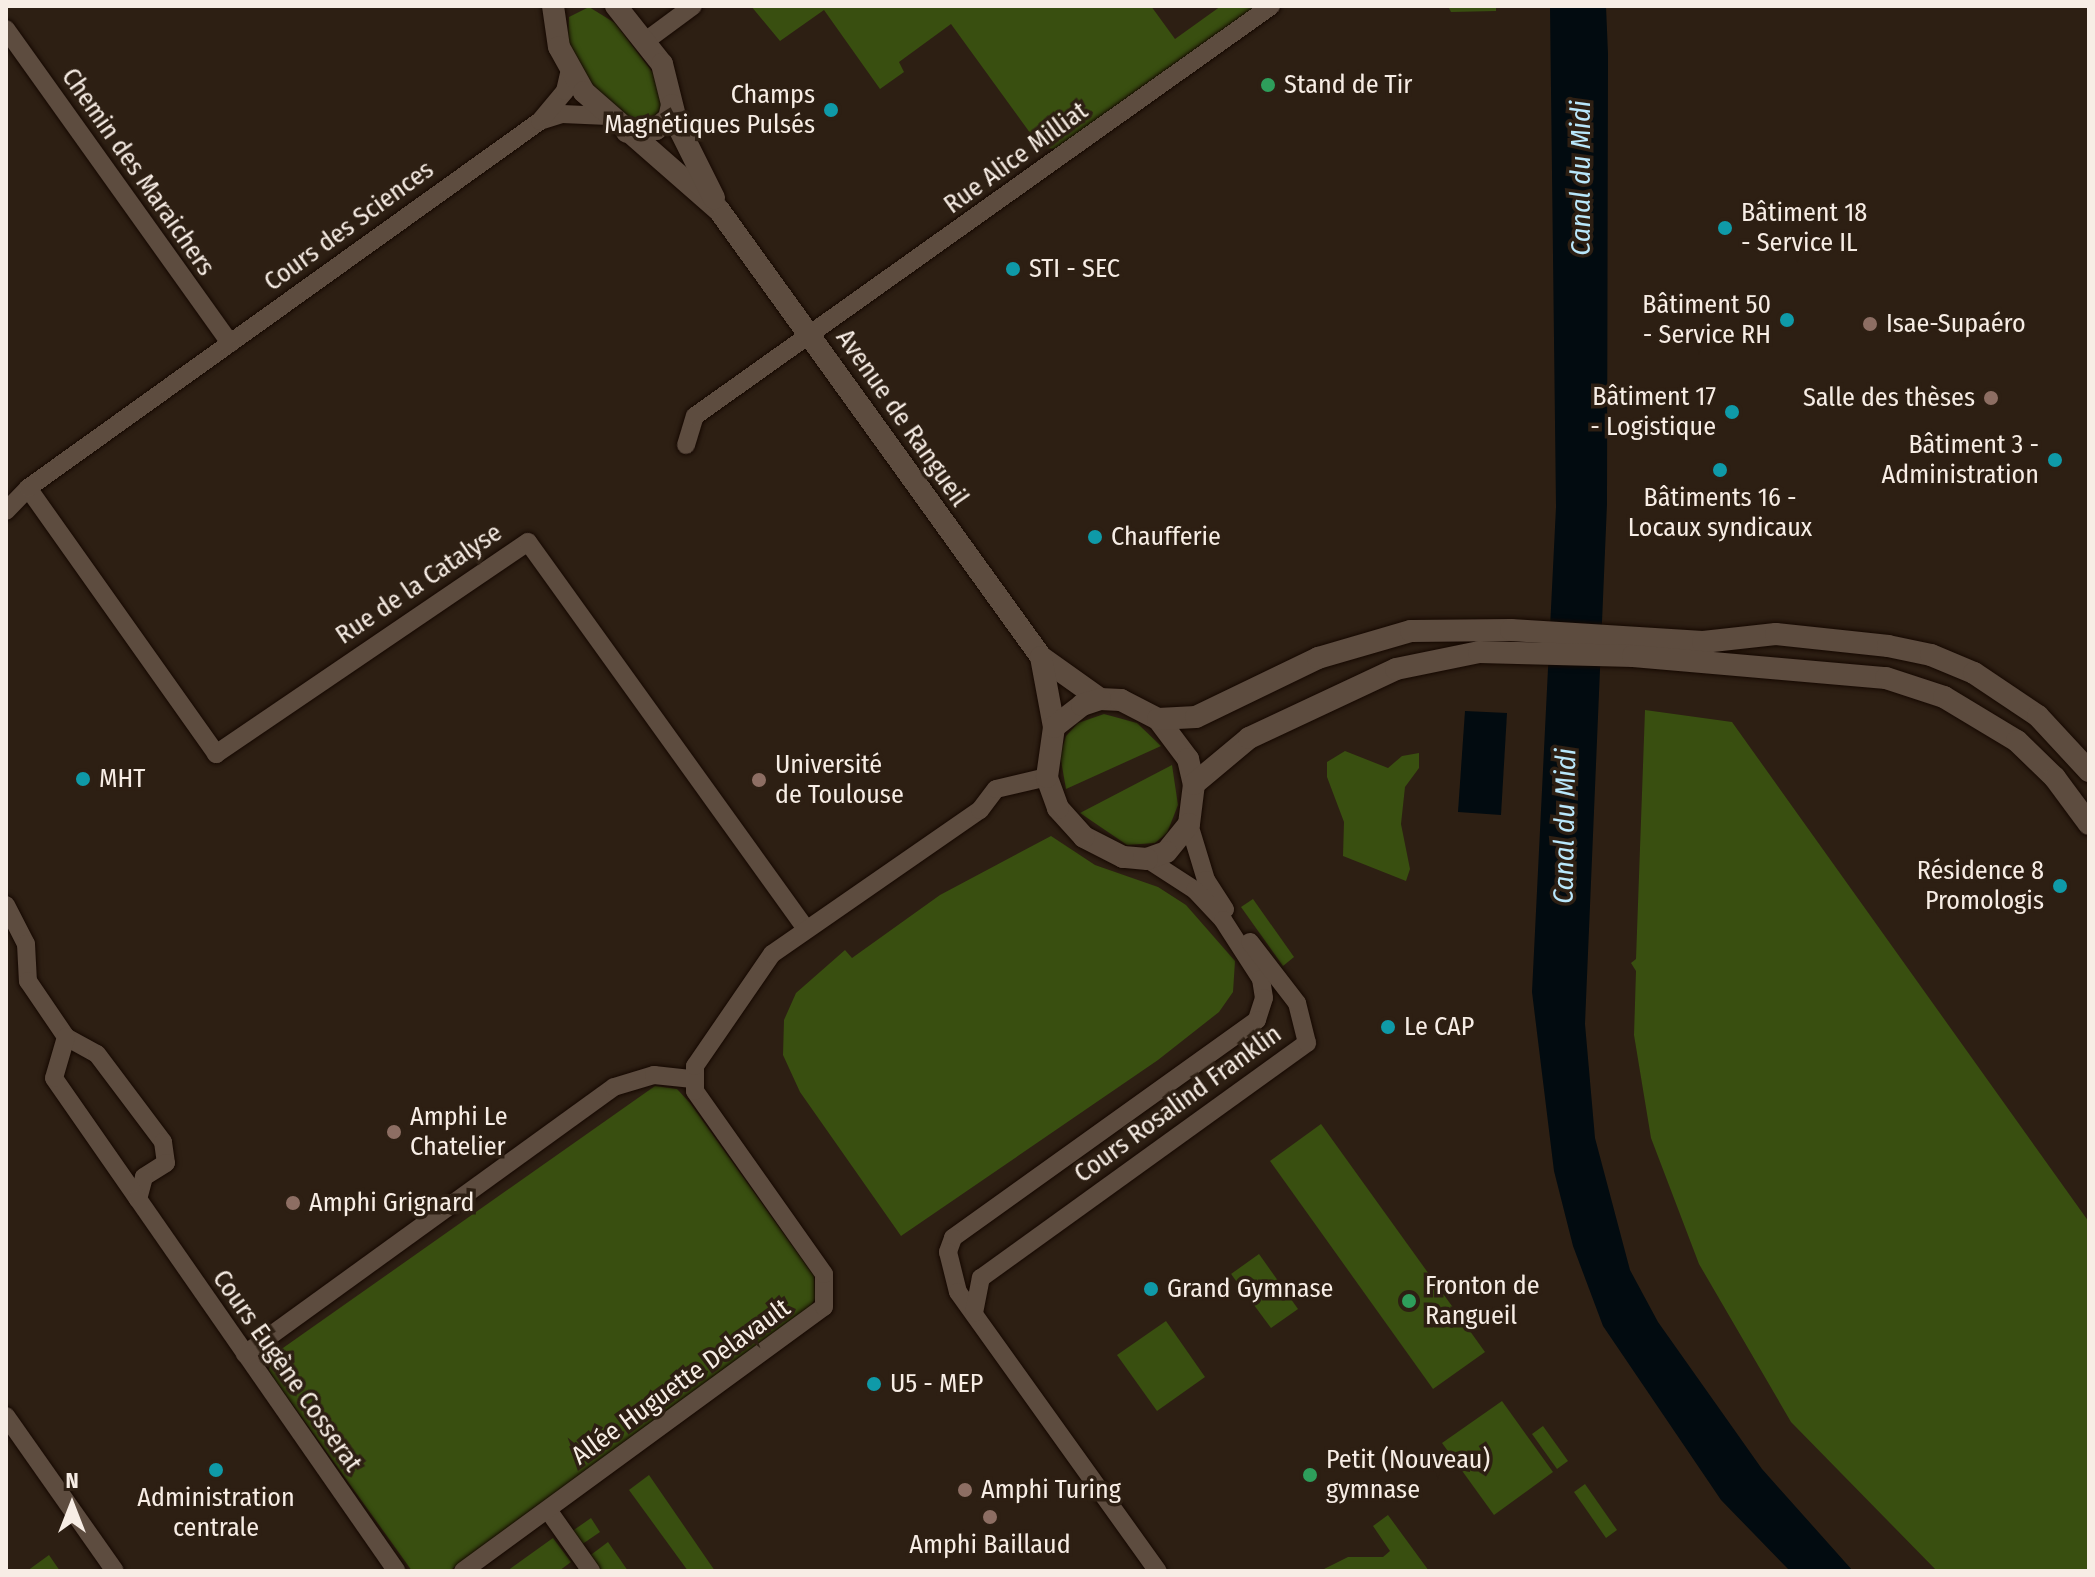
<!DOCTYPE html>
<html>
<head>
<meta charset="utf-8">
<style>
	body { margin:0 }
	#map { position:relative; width:2095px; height:1577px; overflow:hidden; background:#2d1f13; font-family:"Fira Sans Condensed",sans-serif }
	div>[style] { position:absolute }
	.green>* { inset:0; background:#394f10 }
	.water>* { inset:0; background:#020b10 }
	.roads { filter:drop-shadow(0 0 2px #150801) drop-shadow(0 0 2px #150801) }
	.minor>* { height:18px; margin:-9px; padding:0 9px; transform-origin:9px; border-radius:9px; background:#5d4c3f }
	.tertiary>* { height:22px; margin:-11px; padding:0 11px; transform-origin:11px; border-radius:11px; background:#5d4c3f }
	.dots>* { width:22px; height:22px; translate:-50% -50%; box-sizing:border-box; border:4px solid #2d1f13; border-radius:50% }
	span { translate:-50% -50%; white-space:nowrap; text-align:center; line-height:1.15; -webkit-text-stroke:7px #2d1f13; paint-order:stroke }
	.poi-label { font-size:26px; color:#f7ede5 }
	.left { translate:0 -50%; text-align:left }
	.right { translate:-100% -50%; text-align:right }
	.street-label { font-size:26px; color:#f7ede5 }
	.water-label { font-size:28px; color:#b9e7fb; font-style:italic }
	.frame { position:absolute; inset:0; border:8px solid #f7ede5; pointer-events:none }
	.north { position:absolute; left:32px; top:1465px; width:80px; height:80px; -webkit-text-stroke:6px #2d1f13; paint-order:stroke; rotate:0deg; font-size:22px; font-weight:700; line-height:32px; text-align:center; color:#f7ede5 }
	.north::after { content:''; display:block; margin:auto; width:28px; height:36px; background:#f7ede5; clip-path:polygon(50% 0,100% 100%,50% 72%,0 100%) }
</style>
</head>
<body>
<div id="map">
	<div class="green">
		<div style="clip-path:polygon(751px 6px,1151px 6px,1175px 39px,1221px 6px,1257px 6px,1062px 149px,1041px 148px,951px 24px,899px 62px,904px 72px,880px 89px,824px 10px,780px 41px)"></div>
		<div style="clip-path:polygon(1448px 6px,1496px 6px,1496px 11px,1451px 12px)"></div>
		<div style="clip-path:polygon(589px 7px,615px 23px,653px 73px,662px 107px,654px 120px,629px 121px,595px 89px,568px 45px,569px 17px)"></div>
		<div style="clip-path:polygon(1645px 710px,1732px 722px,2089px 1222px,2089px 1571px,1937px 1571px,1791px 1422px,1699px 1264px,1651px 1138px,1634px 1035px,1636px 971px,1631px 963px,1636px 959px)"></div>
		<div style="clip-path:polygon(1104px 714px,1137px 723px,1161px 746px,1066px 789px,1060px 755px,1066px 736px,1078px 723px)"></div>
		<div style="clip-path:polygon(1345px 751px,1388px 768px,1402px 756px,1419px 753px,1419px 768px,1405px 787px,1401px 824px,1410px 869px,1406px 881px,1343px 856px,1344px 822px,1327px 777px,1327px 762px)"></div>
		<div style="clip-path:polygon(1172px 765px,1178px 805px,1167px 833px,1155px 843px,1127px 845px,1080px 813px)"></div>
		<div style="clip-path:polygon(1051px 836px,1095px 865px,1158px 887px,1186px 905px,1235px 961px,1233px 992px,1219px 1012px,1158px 1060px,901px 1236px,800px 1092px,783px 1055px,784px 1020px,796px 993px,845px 950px,852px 958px,940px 895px)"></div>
		<div style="clip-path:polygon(1253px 899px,1294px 957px,1283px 966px,1241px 907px)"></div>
		<div style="clip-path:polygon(655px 1086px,677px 1089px,690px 1103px,814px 1276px,815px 1299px,805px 1315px,460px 1564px,449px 1571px,412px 1571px,275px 1380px,269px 1370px,273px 1355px)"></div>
		<div style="clip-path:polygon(1321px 1124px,1485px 1352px,1433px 1389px,1270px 1161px)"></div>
		<div style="clip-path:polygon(1259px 1254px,1298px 1309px,1271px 1328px,1231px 1274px)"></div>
		<div style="clip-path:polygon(1166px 1321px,1205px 1377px,1157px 1411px,1117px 1355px)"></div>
		<div style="clip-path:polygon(1502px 1401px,1553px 1472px,1494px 1515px,1442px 1443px)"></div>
		<div style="clip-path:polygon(1543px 1426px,1568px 1461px,1557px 1469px,1532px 1434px)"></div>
		<div style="clip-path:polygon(649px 1475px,715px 1571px,688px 1571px,629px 1490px)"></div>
		<div style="clip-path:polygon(1585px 1484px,1617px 1530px,1606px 1538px,1574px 1492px)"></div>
		<div style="clip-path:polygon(1388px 1515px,1429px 1571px,1320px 1571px,1348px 1557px,1383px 1557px,1390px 1551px,1373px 1526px)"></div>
		<div style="clip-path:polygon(591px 1518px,600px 1532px,581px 1545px,571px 1532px)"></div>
		<div style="clip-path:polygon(553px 1538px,571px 1562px,559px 1571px,507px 1571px)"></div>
		<div style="clip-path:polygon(608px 1542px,628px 1571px,599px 1571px,588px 1557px)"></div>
		<div style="clip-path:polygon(49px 1555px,60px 1571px,27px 1571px)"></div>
	</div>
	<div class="water">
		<div style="clip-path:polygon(1550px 6px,1606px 6px,1608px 54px,1607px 504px,1585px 1024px,1595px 1138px,1630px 1270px,1658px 1322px,1762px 1469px,1853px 1571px,1790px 1571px,1721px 1500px,1603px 1326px,1573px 1246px,1554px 1171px,1532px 992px,1556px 507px)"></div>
		<div style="clip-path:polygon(1465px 711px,1507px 713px,1501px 815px,1458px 812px)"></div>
	</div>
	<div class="roads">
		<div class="minor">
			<div style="left:6px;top:29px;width:386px;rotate:54.5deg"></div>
			<div style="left:647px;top:40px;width:57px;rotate:-36.5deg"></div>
			<div style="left:543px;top:120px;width:20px;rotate:-18deg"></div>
			<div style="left:562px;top:114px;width:46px;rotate:2.5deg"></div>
			<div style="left:686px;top:445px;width:30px;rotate:-73deg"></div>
			<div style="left:695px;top:416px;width:707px;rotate:-35.44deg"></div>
			<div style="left:28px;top:488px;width:326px;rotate:54.7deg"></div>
			<div style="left:216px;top:754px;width:377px;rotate:-34.2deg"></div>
			<div style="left:528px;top:542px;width:474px;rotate:54.3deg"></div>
			<div style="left:6px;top:511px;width:32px;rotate:-46deg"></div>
			<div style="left:28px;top:488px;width:630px;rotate:-35.63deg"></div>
			<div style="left:540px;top:121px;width:39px;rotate:-50deg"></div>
			<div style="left:565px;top:91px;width:22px;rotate:-77deg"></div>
			<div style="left:1189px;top:824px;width:59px;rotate:73.1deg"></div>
			<div style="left:1206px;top:880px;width:35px;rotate:57deg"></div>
			<div style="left:1147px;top:859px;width:57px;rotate:32.9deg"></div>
			<div style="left:1195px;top:890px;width:41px;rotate:47deg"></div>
			<div style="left:1223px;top:920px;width:70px;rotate:57.2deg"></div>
			<div style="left:1261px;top:979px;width:19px;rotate:81deg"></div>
			<div style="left:1264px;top:998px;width:23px;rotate:108deg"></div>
			<div style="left:1257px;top:1020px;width:374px;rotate:144.4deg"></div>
			<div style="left:953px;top:1238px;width:15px;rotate:110deg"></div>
			<div style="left:948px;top:1252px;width:41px;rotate:76deg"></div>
			<div style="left:958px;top:1292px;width:343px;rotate:54.4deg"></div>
			<div style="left:6px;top:905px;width:44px;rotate:62.9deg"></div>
			<div style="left:26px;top:944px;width:37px;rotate:87deg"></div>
			<div style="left:28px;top:981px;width:68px;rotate:55.8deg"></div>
			<div style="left:66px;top:1037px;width:35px;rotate:29deg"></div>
			<div style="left:97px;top:1054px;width:110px;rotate:53.1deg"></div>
			<div style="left:163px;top:1142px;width:21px;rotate:82deg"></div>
			<div style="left:166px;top:1163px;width:26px;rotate:148deg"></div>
			<div style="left:144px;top:1177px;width:23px;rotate:105deg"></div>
			<div style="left:138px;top:1199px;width:147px;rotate:-124.8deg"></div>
			<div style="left:54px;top:1078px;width:43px;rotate:-73.7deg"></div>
			<div style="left:138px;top:1199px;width:453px;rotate:55.2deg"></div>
			<div style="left:974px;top:1313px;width:36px;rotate:-79deg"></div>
			<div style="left:981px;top:1278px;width:402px;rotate:-35.8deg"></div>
			<div style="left:1307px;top:1043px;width:41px;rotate:-104deg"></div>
			<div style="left:1297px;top:1003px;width:77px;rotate:-127.6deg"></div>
			<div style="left:245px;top:1354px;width:455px;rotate:-35.9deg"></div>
			<div style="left:614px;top:1087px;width:42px;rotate:-16.7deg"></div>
			<div style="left:654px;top:1075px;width:39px;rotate:6deg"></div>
			<div style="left:6px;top:1416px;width:189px;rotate:54.9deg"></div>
			<div style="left:548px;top:1510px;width:75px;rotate:54.8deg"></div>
			<div style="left:463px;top:1571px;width:447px;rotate:-36.2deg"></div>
			<div style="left:824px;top:1307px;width:33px;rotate:-90deg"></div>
			<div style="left:824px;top:1274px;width:224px;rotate:-125.2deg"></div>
			<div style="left:695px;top:1091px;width:25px;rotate:-90deg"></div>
			<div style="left:695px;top:1066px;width:136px;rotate:-55.5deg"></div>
			<div style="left:772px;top:954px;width:253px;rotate:-34.7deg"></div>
			<div style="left:980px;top:810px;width:26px;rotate:-53deg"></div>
			<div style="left:996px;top:789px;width:52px;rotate:-13.2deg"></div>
		</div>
		<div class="tertiary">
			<div style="left:553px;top:6px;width:41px;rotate:81.7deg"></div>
			<div style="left:559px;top:47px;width:51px;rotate:60.9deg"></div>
			<div style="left:584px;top:92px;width:179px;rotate:41.2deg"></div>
			<div style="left:719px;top:210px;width:551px;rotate:54.23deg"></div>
			<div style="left:1041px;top:657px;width:72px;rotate:35.4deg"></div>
			<div style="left:616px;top:6px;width:74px;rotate:51.6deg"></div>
			<div style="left:662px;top:64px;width:62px;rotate:76deg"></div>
			<div style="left:677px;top:124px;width:83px;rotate:63.4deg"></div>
			<div style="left:627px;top:132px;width:29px;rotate:-6deg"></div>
			<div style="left:656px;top:129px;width:17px;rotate:-40deg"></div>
			<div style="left:669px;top:118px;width:13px;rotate:-77deg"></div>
			<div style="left:1041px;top:657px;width:71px;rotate:79.5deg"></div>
			<div style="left:1100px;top:699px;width:21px;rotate:3deg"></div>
			<div style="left:1121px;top:700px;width:42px;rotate:27.2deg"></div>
			<div style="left:1158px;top:719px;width:50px;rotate:53.1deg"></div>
			<div style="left:1188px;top:759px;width:26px;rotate:77deg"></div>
			<div style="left:1194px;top:784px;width:40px;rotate:97.1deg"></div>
			<div style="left:1189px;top:824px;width:36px;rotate:129deg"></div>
			<div style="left:1166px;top:852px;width:20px;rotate:160deg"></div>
			<div style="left:1147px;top:859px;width:24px;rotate:-175deg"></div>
			<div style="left:1123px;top:857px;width:44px;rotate:-152.9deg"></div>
			<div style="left:1084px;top:837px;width:39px;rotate:-132deg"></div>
			<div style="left:1058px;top:808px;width:33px;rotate:-110deg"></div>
			<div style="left:1047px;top:777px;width:50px;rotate:-82deg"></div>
			<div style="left:1054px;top:727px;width:36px;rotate:-38deg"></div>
			<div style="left:1082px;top:705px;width:19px;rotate:-18deg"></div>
			<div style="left:1158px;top:719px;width:38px;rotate:-3deg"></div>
			<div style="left:1196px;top:717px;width:136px;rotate:-25.8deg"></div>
			<div style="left:1318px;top:658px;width:97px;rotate:-16.2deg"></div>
			<div style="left:1411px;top:631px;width:100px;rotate:-0.6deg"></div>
			<div style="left:1511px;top:630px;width:192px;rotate:3.6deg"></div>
			<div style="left:1703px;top:642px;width:73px;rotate:-6.3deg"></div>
			<div style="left:1776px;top:634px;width:113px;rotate:6.1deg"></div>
			<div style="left:1888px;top:646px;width:44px;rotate:11.8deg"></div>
			<div style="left:1931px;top:655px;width:47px;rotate:22.7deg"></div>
			<div style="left:1974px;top:673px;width:77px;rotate:33.9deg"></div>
			<div style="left:2038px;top:716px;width:75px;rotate:47.2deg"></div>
			<div style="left:1194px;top:784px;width:72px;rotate:-39.9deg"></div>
			<div style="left:1249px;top:738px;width:162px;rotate:-25.1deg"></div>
			<div style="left:1396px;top:669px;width:85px;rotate:-11.6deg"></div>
			<div style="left:1479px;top:652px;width:154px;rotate:1.5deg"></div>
			<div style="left:1633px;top:656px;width:254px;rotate:5deg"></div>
			<div style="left:1886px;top:678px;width:61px;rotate:18.1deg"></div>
			<div style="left:1944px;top:697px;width:85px;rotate:31.1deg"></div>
			<div style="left:2017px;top:741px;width:53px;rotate:44.2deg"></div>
			<div style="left:2055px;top:778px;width:57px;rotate:53.5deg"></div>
		</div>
	</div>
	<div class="dots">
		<div style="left:1268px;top:85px;background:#2e9e5b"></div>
		<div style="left:831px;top:110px;background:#0f9aa8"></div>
		<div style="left:1725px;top:228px;background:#0f9aa8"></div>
		<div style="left:1013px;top:269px;background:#0f9aa8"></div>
		<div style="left:1787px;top:320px;background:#0f9aa8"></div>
		<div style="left:1870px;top:324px;background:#8d6e63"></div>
		<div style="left:1991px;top:398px;background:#8d6e63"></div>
		<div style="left:1732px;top:412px;background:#0f9aa8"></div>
		<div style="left:2055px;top:460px;background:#0f9aa8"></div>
		<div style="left:1720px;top:470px;background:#0f9aa8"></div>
		<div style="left:1095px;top:537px;background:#0f9aa8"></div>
		<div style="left:83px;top:779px;background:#0f9aa8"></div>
		<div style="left:759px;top:780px;background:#8d6e63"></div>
		<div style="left:2060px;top:886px;background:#0f9aa8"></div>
		<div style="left:1388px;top:1027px;background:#0f9aa8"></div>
		<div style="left:394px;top:1132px;background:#8d6e63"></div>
		<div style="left:293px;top:1203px;background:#8d6e63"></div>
		<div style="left:1151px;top:1289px;background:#0f9aa8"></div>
		<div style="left:1409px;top:1301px;background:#2e9e5b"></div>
		<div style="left:874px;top:1384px;background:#0f9aa8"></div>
		<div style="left:216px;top:1470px;background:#0f9aa8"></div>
		<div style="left:1310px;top:1475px;background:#2e9e5b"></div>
		<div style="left:965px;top:1490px;background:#8d6e63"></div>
		<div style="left:990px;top:1517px;background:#8d6e63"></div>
	</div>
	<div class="poi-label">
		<span class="left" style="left:1284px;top:85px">Stand de Tir</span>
		<span class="right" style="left:815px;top:110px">Champs<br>Magnétiques Pulsés</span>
		<span class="left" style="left:1741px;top:228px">Bâtiment 18<br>- Service IL</span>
		<span class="left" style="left:1029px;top:269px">STI - SEC</span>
		<span class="right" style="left:1771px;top:320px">Bâtiment 50<br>- Service RH</span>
		<span class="left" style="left:1886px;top:324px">Isae-Supaéro</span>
		<span class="right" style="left:1716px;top:412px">Bâtiment 17<br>- Logistique</span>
		<span class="right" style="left:1975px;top:398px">Salle des thèses</span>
		<span class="right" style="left:2039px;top:460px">Bâtiment 3 -<br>Administration</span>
		<span style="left:1720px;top:513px">Bâtiments 16 -<br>Locaux syndicaux</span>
		<span class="left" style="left:1111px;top:537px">Chaufferie</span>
		<span class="left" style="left:775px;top:780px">Université<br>de Toulouse</span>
		<span class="left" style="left:99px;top:779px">MHT</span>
		<span class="right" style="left:2044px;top:886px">Résidence 8<br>Promologis</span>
		<span class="left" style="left:1404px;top:1027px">Le CAP</span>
		<span class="left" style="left:410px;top:1132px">Amphi Le<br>Chatelier</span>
		<span class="left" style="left:309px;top:1203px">Amphi Grignard</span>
		<span class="left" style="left:1425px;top:1301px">Fronton de<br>Rangueil</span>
		<span class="left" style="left:1167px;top:1289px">Grand Gymnase</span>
		<span class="left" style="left:890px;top:1384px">U5 - MEP</span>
		<span class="left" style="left:1326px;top:1475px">Petit (Nouveau)<br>gymnase</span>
		<span class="left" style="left:981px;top:1490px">Amphi Turing</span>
		<span style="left:216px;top:1513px">Administration<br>centrale</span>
		<span style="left:990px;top:1545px">Amphi Baillaud</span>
	</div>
	<div class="street-label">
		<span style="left:1016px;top:158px;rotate:-36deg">Rue Alice Milliat</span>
		<span style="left:138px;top:172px;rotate:55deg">Chemin des Maraichers</span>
		<span style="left:349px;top:226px;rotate:-36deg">Cours des Sciences</span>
		<span style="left:902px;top:418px;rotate:55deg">Avenue de Rangueil</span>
		<span style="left:419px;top:584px;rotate:-34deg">Rue de la Catalyse</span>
		<span style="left:1178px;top:1104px;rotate:-36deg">Cours Rosalind Franklin</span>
		<span style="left:287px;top:1371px;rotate:55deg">Cours Eugène Cosserat</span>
		<span style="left:681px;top:1382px;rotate:-36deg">Allée Huguette Delavault</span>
	</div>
	<div class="water-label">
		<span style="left:1581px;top:178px;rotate:-90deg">Canal du Midi</span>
		<span style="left:1565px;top:826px;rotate:-89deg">Canal du Midi</span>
	</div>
	<div class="frame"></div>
	<div class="north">N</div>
</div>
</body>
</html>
